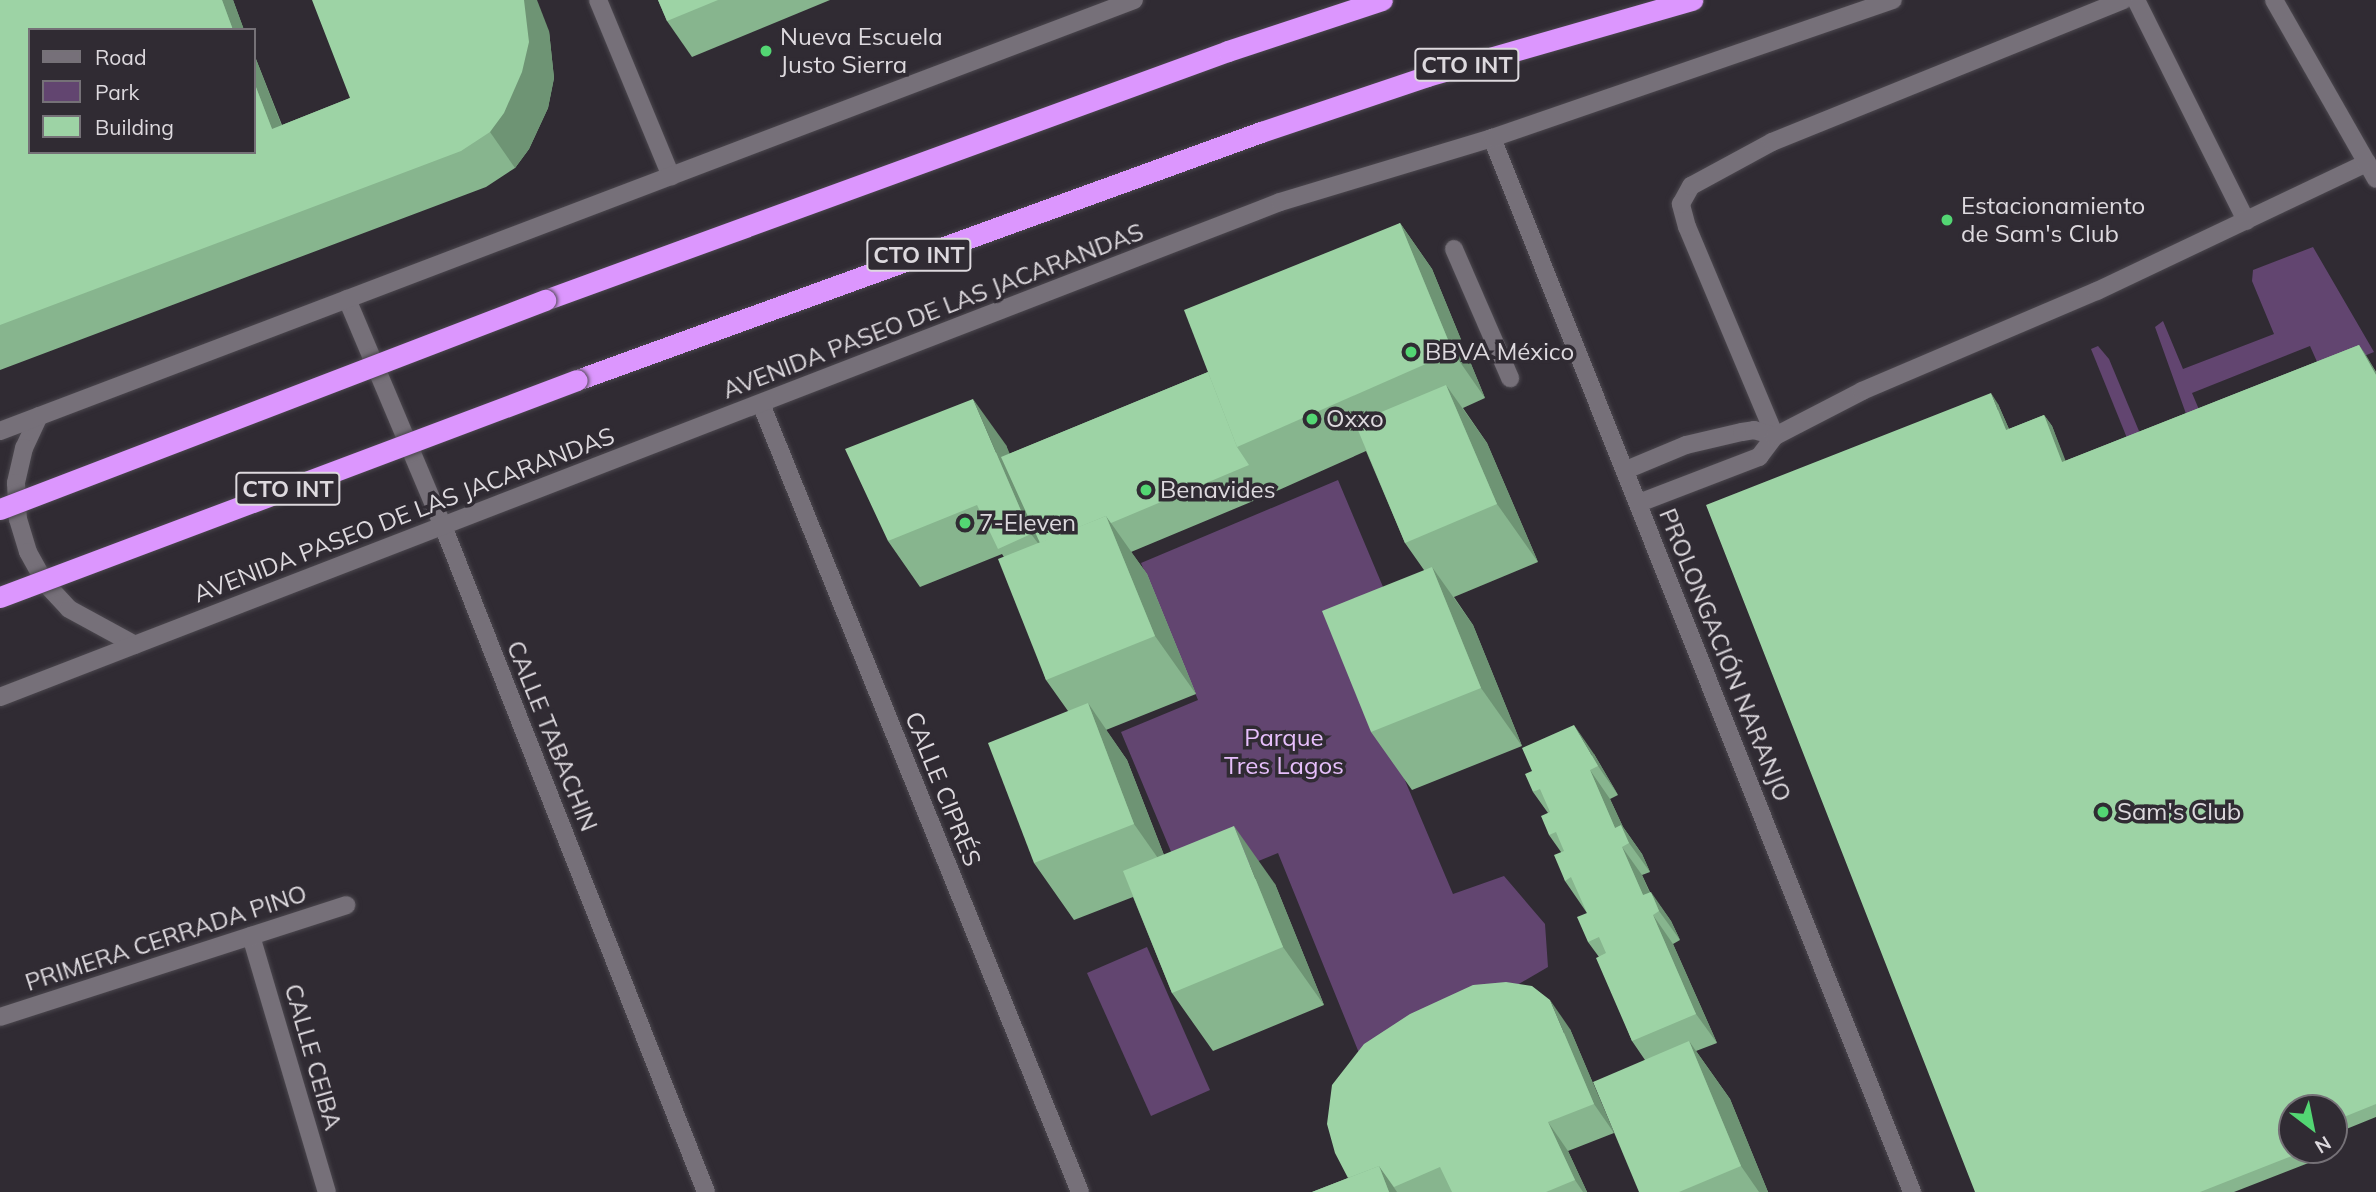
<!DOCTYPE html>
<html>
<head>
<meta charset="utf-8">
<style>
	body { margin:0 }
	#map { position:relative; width:2376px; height:1192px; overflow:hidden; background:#302b33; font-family:Mulish,sans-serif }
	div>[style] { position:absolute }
	.green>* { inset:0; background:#624570 }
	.roads { filter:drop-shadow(0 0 2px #4b474e) drop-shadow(0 0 2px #4b474e) }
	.lane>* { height:18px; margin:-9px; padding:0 9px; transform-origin:9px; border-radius:9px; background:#767079 }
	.street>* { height:18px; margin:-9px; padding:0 9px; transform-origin:9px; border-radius:9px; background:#767079 }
	.secondary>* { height:18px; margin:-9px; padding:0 9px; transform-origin:9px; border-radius:9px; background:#767079 }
	.highway>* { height:21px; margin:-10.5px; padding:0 10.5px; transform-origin:10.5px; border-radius:10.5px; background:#dc96fe }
	.bridges { filter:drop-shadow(0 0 2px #4b474e) drop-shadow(0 0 2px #4b474e) }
	.highway-bridge>* { height:21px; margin:-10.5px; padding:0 10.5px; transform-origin:10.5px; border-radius:10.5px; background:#dc96fe }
	.wall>* { inset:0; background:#87b58e }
	.shaded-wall>* { inset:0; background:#6e9474 }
	.building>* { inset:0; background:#9dd3a5 }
	.dots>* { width:19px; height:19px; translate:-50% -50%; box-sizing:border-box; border:4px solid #302b33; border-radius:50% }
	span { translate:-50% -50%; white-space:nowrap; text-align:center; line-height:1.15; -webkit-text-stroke:7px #302b33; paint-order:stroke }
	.shield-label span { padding:2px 5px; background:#302b33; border:2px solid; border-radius:5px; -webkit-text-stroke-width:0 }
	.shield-label { font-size:23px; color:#ddd9de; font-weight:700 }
	.poi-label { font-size:24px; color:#ddd9de }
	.left { translate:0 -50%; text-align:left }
	.street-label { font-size:24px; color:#ddd9de }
	.park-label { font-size:24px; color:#e7bffc }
	.legend { position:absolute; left:28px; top:28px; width:228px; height:126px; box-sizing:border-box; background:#302b33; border:2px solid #757177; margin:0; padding:9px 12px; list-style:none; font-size:21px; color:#ddd9de }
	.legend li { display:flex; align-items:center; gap:14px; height:35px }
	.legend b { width:35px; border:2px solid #757177 }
	.north { position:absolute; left:2278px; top:1094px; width:70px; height:70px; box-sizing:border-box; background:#302b33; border:2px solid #757177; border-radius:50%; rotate:148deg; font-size:19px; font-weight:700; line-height:28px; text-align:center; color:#ddd9de }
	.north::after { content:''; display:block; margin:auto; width:24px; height:32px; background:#53d673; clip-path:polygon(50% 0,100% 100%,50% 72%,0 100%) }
</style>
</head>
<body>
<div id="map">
	<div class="green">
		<div style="clip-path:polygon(2313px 247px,2374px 352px,2322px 373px,2310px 346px,2192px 393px,2203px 419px,2190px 425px,2155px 327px,2163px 321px,2183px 369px,2274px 334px,2252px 281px,2253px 270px)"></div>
		<div style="clip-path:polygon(2098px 346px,2109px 359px,2144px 443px,2131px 448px,2091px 349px)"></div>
		<div style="clip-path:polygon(1338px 480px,1402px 632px,1352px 655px,1453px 894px,1504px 876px,1545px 924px,1548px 967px,1500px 995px,1359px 1053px,1278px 853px,1187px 890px,1121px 732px,1198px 700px,1141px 563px)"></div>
		<div style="clip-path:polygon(1147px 947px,1210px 1090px,1151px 1116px,1087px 973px)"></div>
	</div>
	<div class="roads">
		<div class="lane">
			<div style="left:2136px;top:0;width:247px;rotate:63.5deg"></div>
			<div style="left:1454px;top:249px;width:141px;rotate:66.5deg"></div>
			<div style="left:1775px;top:436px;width:227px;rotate:-112.8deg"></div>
			<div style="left:1687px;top:227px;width:24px;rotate:-105deg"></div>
			<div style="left:1681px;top:204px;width:21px;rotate:-61deg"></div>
			<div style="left:1691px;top:186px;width:92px;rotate:-28.5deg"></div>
			<div style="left:1772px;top:142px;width:379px;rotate:-22deg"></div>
			<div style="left:1626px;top:470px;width:65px;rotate:-22.6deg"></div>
			<div style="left:1686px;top:445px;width:57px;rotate:-13.1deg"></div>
			<div style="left:1742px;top:432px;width:12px;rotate:-9deg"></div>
			<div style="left:1754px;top:430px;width:22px;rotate:16deg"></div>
			<div style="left:1639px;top:503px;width:129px;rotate:-21deg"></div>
			<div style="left:1759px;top:457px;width:26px;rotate:-53deg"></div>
			<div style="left:1775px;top:436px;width:98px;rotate:-27.3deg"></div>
			<div style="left:1862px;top:391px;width:255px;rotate:-23.1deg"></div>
			<div style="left:2097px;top:291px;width:299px;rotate:-25.4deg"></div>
		</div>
		<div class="street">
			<div style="left:598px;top:0;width:191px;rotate:67.5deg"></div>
			<div style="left:2274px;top:0;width:206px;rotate:60.3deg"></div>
			<div style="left:1492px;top:138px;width:1135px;rotate:68.27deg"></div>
			<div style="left:347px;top:299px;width:246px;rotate:67.1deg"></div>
			<div style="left:443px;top:526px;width:716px;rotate:68.45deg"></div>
			<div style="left:761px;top:404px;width:850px;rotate:67.96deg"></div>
			<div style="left:251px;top:936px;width:267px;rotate:73.5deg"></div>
			<div style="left:0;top:1017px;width:364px;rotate:-17.9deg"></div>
		</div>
		<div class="secondary">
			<div style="left:39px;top:416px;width:35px;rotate:115deg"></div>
			<div style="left:24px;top:448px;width:36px;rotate:103deg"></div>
			<div style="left:16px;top:483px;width:36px;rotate:87deg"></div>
			<div style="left:18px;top:519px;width:34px;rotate:73deg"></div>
			<div style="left:28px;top:552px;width:35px;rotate:61deg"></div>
			<div style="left:45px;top:583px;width:35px;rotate:47deg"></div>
			<div style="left:69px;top:609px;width:75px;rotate:28.6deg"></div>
			<div style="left:0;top:431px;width:1213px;rotate:-20.81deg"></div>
			<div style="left:0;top:697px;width:1372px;rotate:-21.14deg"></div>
			<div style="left:1280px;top:202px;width:221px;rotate:-16.8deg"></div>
			<div style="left:1492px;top:138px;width:424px;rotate:-19deg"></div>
		</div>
		<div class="highway">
			<div style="left:545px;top:300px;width:727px;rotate:-20.03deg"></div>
			<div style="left:1228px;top:51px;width:162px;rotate:-18.3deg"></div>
			<div style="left:577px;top:380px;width:728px;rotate:-19.93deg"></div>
			<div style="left:1261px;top:132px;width:175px;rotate:-18.6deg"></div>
			<div style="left:1427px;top:76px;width:276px;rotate:-16deg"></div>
		</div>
	</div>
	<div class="bridges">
		<div class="highway-bridge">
			<div style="left:0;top:509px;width:584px;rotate:-20.98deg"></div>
			<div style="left:0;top:597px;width:616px;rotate:-20.61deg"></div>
		</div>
	</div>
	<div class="wall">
		<div style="clip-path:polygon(0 0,233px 0,244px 30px,30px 30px,254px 152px,254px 54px,282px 125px,350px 98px,549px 31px,554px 78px,548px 108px,529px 149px,515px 168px,486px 187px,0 370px)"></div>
		<div style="clip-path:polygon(658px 0,830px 0,692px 57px,667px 21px)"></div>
		<div style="clip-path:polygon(1400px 223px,1432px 269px,1485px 398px,1463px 408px,1487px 443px,1538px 562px,1454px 597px,1473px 625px,1522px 746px,1412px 790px,1371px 732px,1424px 570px,1405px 543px,1366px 451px,1270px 494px,1131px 552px,1147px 574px,1196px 694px,1106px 730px,1127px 760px,1164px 855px,1275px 884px,1324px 1005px,1213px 1051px,1172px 993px,1133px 897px,1074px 920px,1034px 863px,1068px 711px,1046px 680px,1004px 557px,1002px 554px,920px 587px,888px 541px,1006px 445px,1009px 454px,1208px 372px)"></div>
		<div style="clip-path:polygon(2359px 345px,2376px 372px,2376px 1117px,2334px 1134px,2334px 1108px,2292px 1150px,2326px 1150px,2329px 1155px,2234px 1192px,1975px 1192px,1998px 404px,2009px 429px,2044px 415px,2052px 426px,2065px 461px)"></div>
		<div style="clip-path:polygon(1594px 754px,1618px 795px,1610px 799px,1623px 827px,1642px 854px,1650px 872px,1642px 875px,1650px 892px,1671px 921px,1680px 940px,1673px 944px,1717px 1043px,1696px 1051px,1730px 1099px,1768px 1192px,1639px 1192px,1645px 1060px,1632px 1041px,1599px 957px,1588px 942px,1587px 913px,1565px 881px,1561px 852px,1549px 835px,1548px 813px,1533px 792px)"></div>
		<div style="clip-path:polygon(1570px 1029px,1614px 1133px,1568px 1151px,1587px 1192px,1312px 1192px,1348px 1178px)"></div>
	</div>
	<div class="shaded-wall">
		<div style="clip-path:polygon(222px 0,233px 0,244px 30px,233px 30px)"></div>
		<div style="clip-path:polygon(524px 0,537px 0,549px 31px,554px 78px,548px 108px,529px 149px,515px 168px,490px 132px)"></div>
		<div style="clip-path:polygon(254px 54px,297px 165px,272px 129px,254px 82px)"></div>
		<div style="clip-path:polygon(1400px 223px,1432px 269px,1485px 398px,1453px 352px)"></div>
		<div style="clip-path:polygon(2359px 345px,2366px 355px,2376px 372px,2376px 375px)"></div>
		<div style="clip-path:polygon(1446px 385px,1487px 443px,1538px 562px,1497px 504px)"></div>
		<div style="clip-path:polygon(1991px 393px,1998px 404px,2014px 441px,2006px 430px)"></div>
		<div style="clip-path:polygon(973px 399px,1006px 445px,1050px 549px,1044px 551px,1031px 534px)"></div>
		<div style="clip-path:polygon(2044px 415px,2052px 426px,2070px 472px,2062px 462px)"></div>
		<div style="clip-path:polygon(1106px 516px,1147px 574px,1196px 694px,1155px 636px)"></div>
		<div style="clip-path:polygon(1432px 567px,1473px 625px,1522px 746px,1481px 688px)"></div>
		<div style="clip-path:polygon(1088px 703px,1127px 760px,1174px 881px,1134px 824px)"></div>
		<div style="clip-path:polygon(1574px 725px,1594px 754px,1618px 795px,1598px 766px)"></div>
		<div style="clip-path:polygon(1590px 770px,1610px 799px,1623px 827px,1642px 854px,1650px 872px,1629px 843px,1615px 828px)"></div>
		<div style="clip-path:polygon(1234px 826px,1275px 884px,1324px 1005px,1283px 947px)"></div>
		<div style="clip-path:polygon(1622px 847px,1642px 875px,1658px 912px,1643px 895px)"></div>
		<div style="clip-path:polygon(1651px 892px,1671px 921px,1680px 940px,1659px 911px)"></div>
		<div style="clip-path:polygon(1653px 915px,1673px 944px,1717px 1043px,1696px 1014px)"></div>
		<div style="clip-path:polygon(1550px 1000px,1570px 1029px,1614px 1133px,1594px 1104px)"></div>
		<div style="clip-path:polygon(1689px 1041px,1730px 1099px,1768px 1192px,1759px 1192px,1741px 1166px)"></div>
		<div style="clip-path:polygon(1548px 1122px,1568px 1151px,1587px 1192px,1583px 1192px,1575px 1180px)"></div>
		<div style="clip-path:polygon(1379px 1166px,1397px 1192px,1389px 1192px)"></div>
	</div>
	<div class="building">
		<div style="clip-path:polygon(0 0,222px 0,233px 30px,30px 30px,30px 152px,254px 152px,254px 82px,272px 129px,350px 98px,312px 0,524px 0,529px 42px,522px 72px,504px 113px,490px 132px,461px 151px,0 325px)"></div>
		<div style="clip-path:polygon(658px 0,718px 0,667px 21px)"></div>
		<div style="clip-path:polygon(1400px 223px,1453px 352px,1237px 447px,1184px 310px)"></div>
		<div style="clip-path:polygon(2359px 345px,2376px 375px,2376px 1104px,2334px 1121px,2334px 1108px,2292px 1108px,2292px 1150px,2307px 1150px,2200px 1192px,1975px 1192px,1706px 505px,1991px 393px,2006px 430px,2044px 415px,2062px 462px)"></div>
		<div style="clip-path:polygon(1208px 372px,1237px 447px,1249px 465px,1111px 523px,1106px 516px,1040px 543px,1001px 457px)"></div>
		<div style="clip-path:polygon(1446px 385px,1497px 504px,1405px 543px,1355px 423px)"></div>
		<div style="clip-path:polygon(973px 399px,1031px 534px,998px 549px,977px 505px,888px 541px,845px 449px)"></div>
		<div style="clip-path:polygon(1106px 516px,1155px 636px,1046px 680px,998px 559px)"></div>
		<div style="clip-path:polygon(1432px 567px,1481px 688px,1371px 732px,1322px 611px)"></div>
		<div style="clip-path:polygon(1088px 703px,1134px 824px,1034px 863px,988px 743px)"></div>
		<div style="clip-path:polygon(1574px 725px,1598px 766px,1590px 770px,1615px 828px,1621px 825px,1629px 843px,1622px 847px,1643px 895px,1651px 892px,1659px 911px,1653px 915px,1696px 1014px,1632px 1041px,1596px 958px,1606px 953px,1599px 937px,1588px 942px,1577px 917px,1587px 913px,1571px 877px,1565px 881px,1554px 855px,1564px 851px,1556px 832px,1549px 835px,1541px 816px,1550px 812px,1540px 789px,1533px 792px,1525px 774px,1532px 771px,1522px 748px)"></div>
		<div style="clip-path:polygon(1234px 826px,1283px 947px,1172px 993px,1123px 871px)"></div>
		<div style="clip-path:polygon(1506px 982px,1532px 986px,1550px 1000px,1594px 1104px,1548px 1122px,1575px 1180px,1546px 1192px,1452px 1192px,1440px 1167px,1394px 1187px,1379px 1166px,1348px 1178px,1335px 1153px,1327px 1124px,1332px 1085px,1364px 1044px,1410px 1014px,1473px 985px)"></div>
		<div style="clip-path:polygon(1689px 1041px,1741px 1166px,1679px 1192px,1639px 1192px,1593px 1082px)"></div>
		<div style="clip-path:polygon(1379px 1166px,1389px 1192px,1312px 1192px)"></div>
	</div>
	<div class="dots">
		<div style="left:766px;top:51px;background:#53d673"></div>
		<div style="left:1947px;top:220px;background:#53d673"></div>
		<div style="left:1411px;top:352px;background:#53d673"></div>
		<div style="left:1312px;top:419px;background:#53d673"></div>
		<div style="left:1146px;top:490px;background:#53d673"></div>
		<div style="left:965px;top:523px;background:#53d673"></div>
		<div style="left:2103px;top:812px;background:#53d673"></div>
	</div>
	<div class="shield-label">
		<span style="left:1467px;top:65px">CTO INT</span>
		<span style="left:919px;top:255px">CTO INT</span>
		<span style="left:288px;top:489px">CTO INT</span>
	</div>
	<div class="poi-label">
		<span class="left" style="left:780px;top:51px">Nueva Escuela<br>Justo Sierra</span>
		<span class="left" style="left:1961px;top:220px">Estacionamiento<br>de Sam's Club</span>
		<span class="left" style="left:1425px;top:352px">BBVA México</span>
		<span class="left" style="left:1326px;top:419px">Oxxo</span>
		<span class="left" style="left:1160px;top:490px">Benavides</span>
		<span class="left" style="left:979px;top:523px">7-Eleven</span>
		<span class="left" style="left:2117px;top:812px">Sam's Club</span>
	</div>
	<div class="street-label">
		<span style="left:933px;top:311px;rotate:-21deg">AVENIDA PASEO DE LAS JACARANDAS</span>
		<span style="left:404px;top:515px;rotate:-21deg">AVENIDA PASEO DE LAS JACARANDAS</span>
		<span style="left:1725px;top:655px;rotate:68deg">PROLONGACIÓN NARANJO</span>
		<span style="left:552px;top:736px;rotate:68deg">CALLE TABACHIN</span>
		<span style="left:943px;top:789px;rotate:68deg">CALLE CIPRÉS</span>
		<span style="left:166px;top:938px;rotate:-18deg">PRIMERA CERRADA PINO</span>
		<span style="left:313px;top:1057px;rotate:74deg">CALLE CEIBA</span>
	</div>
	<div class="park-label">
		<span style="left:1284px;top:752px">Parque<br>Tres Lagos</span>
	</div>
	<ul class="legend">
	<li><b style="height:9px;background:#767079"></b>Road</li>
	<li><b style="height:19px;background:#624570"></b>Park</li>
	<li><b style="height:19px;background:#9dd3a5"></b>Building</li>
	</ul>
	<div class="north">N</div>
</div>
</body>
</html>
